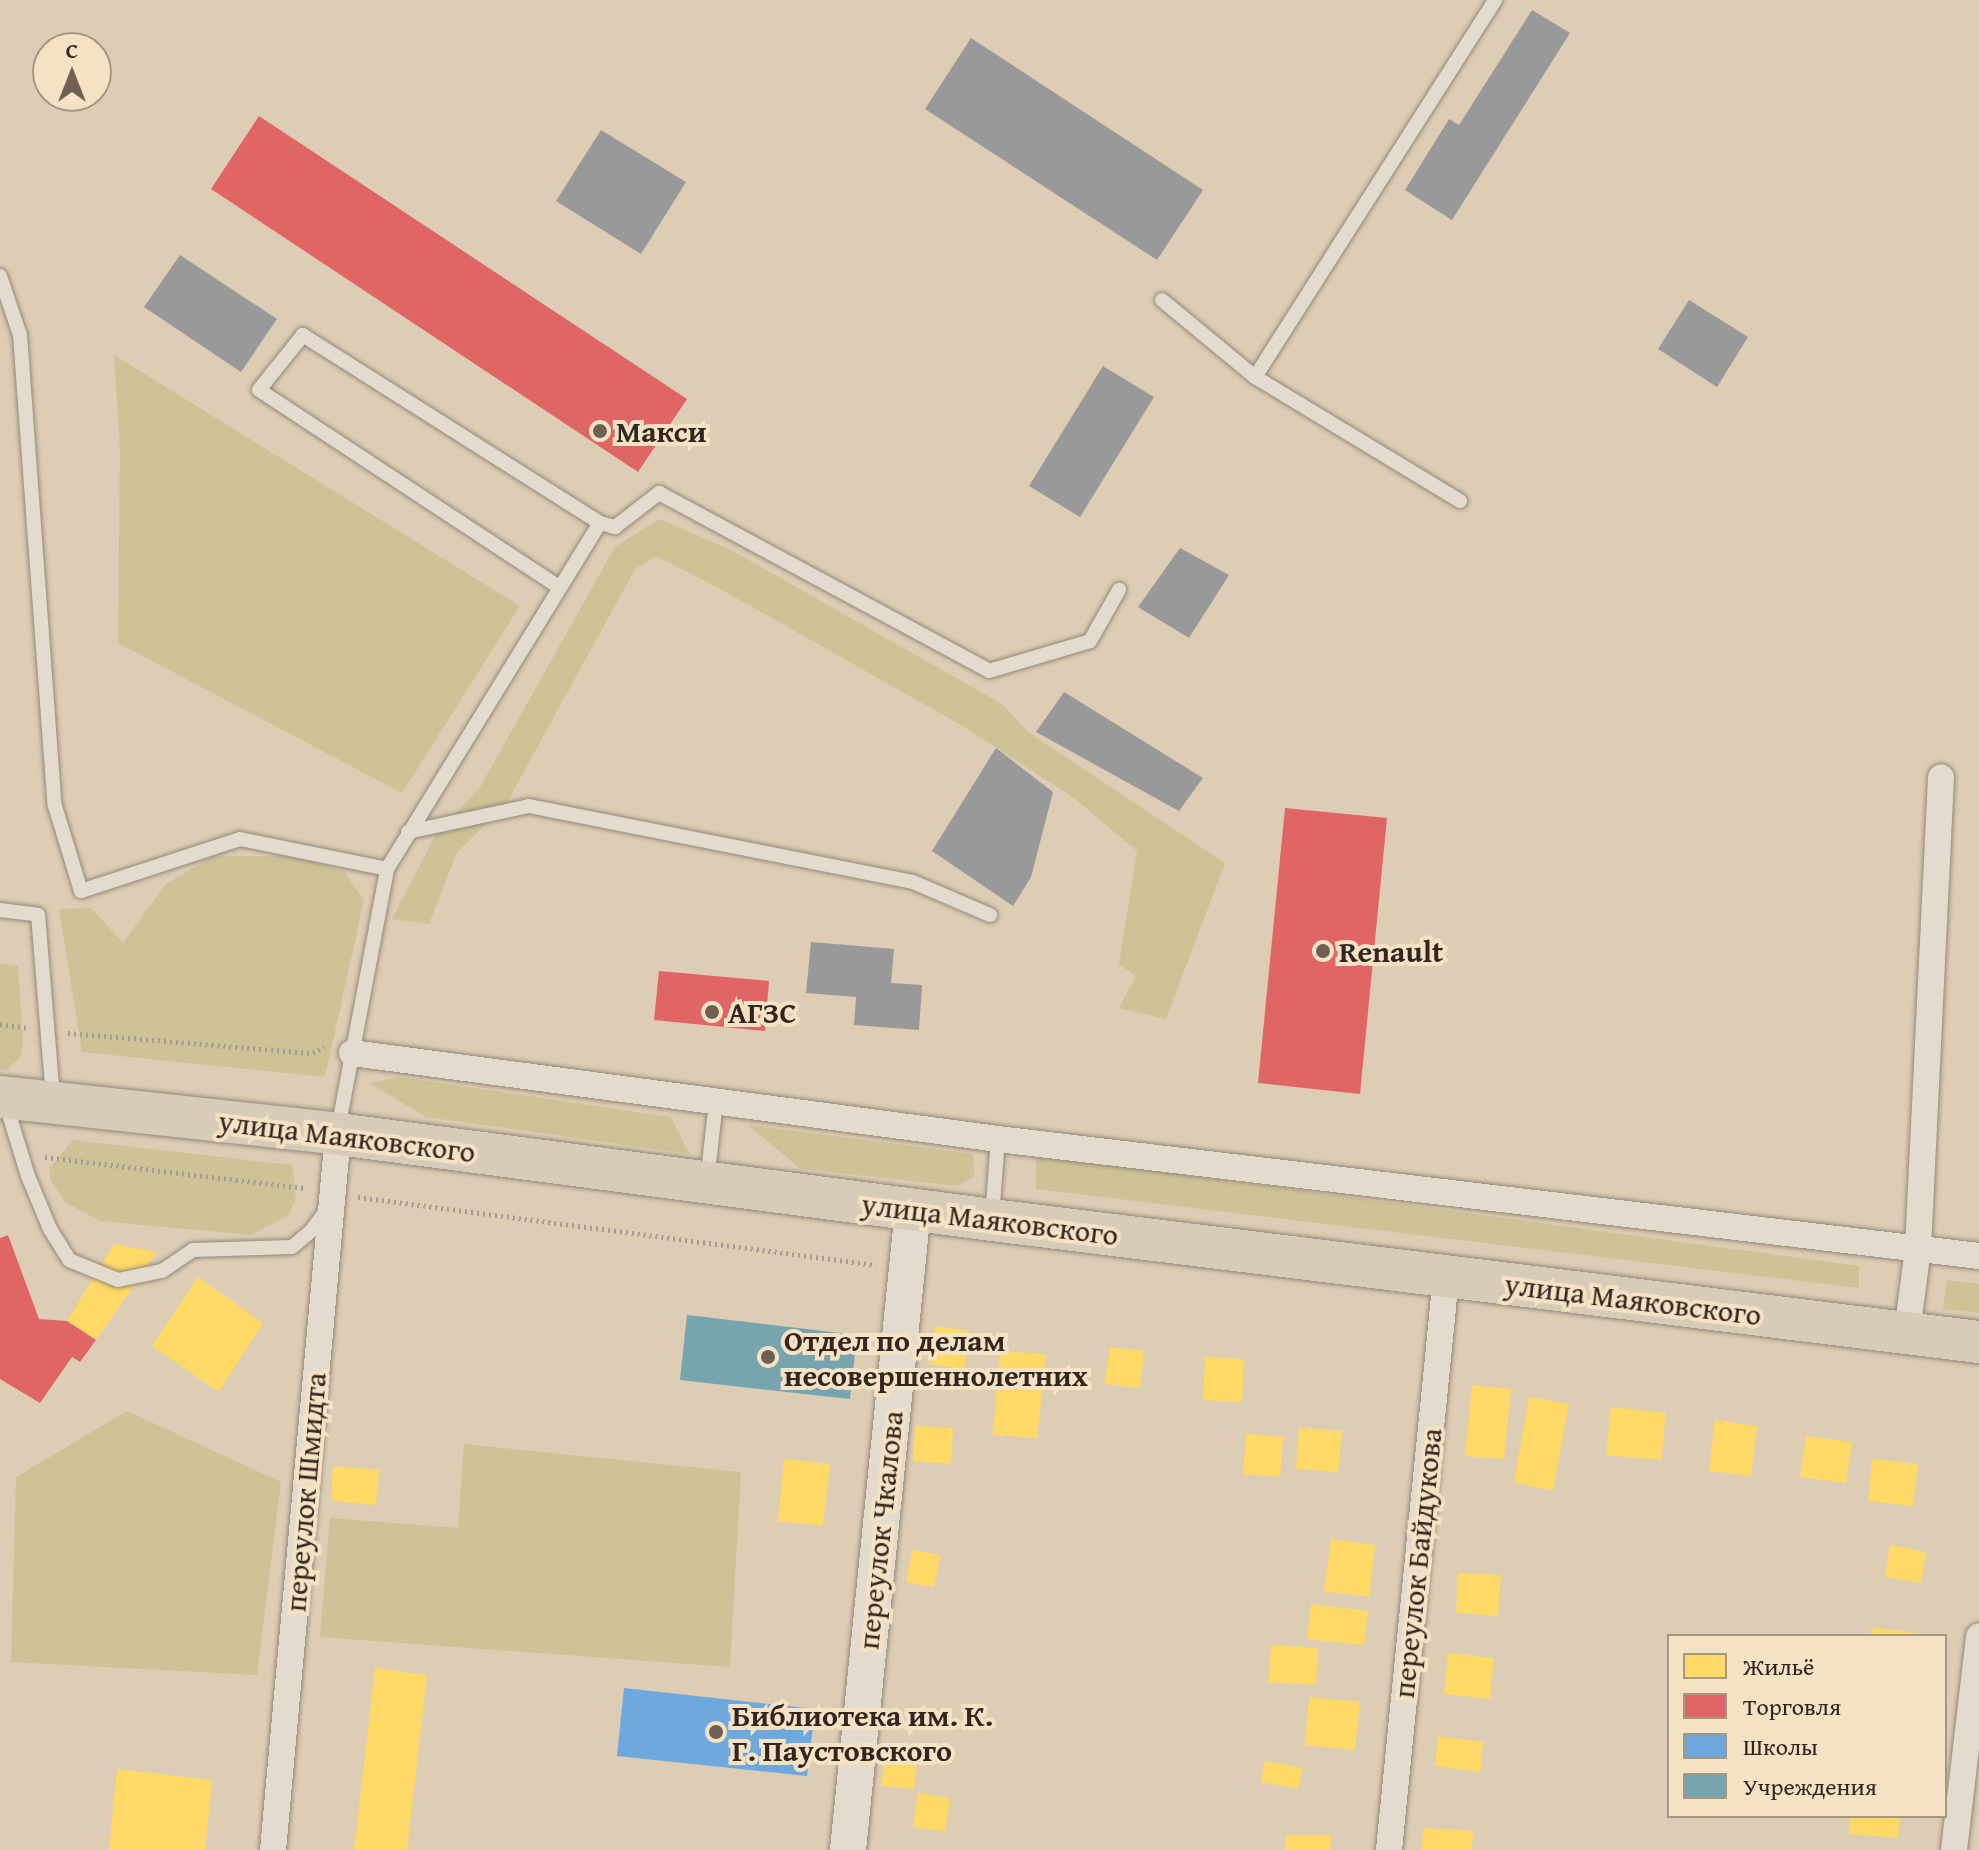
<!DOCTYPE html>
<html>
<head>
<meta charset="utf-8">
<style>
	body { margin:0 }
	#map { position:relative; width:1979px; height:1850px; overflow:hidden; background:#dccdb4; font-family:"Gentium Book Plus",serif }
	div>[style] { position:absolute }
	.green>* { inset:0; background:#cdc397 }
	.homes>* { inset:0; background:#ffd966 }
	.shops>* { inset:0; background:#e06666 }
	.schools>* { inset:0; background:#6fa8dc }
	.public>* { inset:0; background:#76a5af }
	.industry>* { inset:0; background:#999 }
	.path>* { height:5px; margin-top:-2.5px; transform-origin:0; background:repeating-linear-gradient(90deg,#a49d94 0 2px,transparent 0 6px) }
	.roads { filter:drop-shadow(0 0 2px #93897a) drop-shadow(0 0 2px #93897a) }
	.lane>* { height:14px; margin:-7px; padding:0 7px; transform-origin:7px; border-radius:7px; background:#e2dbce }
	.street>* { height:26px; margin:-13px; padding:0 13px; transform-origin:13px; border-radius:13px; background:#e2dbce }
	.secondary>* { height:36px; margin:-18px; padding:0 18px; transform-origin:18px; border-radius:18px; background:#e2dbce }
	.primary>* { height:42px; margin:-21px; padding:0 21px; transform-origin:21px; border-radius:21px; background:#d7ccba }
	.dots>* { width:22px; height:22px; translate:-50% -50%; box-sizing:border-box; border:4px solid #f3e2c3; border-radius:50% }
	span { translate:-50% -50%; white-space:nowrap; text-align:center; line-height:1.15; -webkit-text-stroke:8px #f3e2c3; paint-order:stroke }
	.poi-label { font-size:30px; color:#322720; font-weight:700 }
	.left { translate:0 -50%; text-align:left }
	.street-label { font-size:30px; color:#322720 }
	.legend { position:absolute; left:1667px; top:1634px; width:280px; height:184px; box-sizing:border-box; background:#f3e2c3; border:2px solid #a69782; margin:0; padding:10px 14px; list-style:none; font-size:24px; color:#322720 }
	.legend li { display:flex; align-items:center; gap:16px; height:40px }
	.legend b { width:40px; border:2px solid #a69782 }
	.north { position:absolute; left:32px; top:32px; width:80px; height:80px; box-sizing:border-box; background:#f3e2c3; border:2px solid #a69782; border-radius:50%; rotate:0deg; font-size:22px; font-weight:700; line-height:32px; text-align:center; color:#322720 }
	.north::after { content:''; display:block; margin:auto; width:28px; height:36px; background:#6e6154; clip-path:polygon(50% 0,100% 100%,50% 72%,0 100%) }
</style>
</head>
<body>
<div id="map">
	<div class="green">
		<div style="clip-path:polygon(114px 355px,520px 606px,402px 793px,118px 643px,120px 449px)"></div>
		<div style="clip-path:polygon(659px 519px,733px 551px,1002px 704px,1028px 732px,1225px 863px,1166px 1019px,1119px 1008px,1136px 976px,1119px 964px,1137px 851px,1074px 798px,961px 725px,715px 586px,656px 556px,635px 569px,505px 806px,457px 852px,429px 924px,392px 919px,437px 832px,479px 789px,615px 547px)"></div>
		<div style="clip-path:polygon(214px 856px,293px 856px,344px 872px,364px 900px,325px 1077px,82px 1052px,59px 909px,91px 908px,123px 943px,166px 884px)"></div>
		<div style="clip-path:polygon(0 963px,18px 966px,23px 1042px,20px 1058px,6px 1070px,0 1069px)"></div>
		<div style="clip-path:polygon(399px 1077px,671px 1117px,689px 1154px,426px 1117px,369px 1083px)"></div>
		<div style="clip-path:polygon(748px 1125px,973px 1154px,974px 1176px,959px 1186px,801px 1169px)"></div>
		<div style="clip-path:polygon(73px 1140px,292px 1165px,296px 1197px,289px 1215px,251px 1235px,100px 1221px,65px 1202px,50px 1179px,50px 1168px)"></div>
		<div style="clip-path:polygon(1036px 1155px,1859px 1266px,1859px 1288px,1036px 1189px)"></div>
		<div style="clip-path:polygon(1947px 1280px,1979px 1284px,1979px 1313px,1943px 1309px)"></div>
		<div style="clip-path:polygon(127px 1411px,281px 1482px,257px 1675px,11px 1662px,16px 1477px)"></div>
		<div style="clip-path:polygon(464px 1444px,741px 1472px,730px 1667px,320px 1637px,330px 1518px,458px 1528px)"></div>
	</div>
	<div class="homes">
		<div style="clip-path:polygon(114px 1244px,157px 1252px,96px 1340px,67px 1321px)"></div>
		<div style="clip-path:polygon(198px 1277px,263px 1323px,219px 1392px,152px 1346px)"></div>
		<div style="clip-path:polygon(935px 1326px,969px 1331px,964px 1369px,929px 1364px)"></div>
		<div style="clip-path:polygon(1110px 1347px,1144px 1351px,1140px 1388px,1105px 1384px)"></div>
		<div style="clip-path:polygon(1000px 1351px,1046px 1354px,1037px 1438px,993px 1435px)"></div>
		<div style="clip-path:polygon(1205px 1357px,1244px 1359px,1242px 1402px,1203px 1400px)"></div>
		<div style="clip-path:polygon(1472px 1385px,1511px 1389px,1504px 1459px,1465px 1456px)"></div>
		<div style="clip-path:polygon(1529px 1397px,1569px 1404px,1553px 1490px,1514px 1483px)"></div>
		<div style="clip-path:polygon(1611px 1407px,1666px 1413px,1661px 1460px,1606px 1455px)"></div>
		<div style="clip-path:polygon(1715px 1420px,1757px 1426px,1751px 1476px,1709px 1471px)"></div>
		<div style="clip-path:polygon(915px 1426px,953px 1428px,951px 1464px,913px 1461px)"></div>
		<div style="clip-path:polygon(1299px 1428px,1342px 1431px,1338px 1472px,1296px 1469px)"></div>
		<div style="clip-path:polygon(1246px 1434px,1283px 1437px,1280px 1477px,1243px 1474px)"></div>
		<div style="clip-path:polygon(1806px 1436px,1852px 1442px,1846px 1483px,1800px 1477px)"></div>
		<div style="clip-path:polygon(784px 1459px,830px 1464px,823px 1526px,778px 1521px)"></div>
		<div style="clip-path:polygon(1872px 1459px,1918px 1464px,1913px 1506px,1868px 1501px)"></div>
		<div style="clip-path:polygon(333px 1466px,379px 1470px,376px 1505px,331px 1501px)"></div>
		<div style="clip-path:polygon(1331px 1539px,1375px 1545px,1369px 1597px,1324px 1591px)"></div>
		<div style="clip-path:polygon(1890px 1545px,1926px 1552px,1921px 1583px,1885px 1577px)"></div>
		<div style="clip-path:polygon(912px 1550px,940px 1555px,934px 1587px,906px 1582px)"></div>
		<div style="clip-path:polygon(1458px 1573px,1501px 1575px,1498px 1616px,1456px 1613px)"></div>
		<div style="clip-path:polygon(1311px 1604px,1368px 1611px,1364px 1645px,1307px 1639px)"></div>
		<div style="clip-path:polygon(1872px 1628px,1917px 1633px,1916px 1636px,1871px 1636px)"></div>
		<div style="clip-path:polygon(1271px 1645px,1318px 1648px,1316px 1685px,1268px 1682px)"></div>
		<div style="clip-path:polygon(1448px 1653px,1494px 1658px,1490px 1699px,1444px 1694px)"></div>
		<div style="clip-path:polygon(375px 1668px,427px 1675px,407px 1850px,354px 1850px)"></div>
		<div style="clip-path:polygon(1309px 1697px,1360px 1702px,1355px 1750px,1305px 1745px)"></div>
		<div style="clip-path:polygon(1438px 1736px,1483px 1742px,1480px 1772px,1435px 1766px)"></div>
		<div style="clip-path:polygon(886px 1747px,918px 1750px,914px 1789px,881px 1786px)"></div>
		<div style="clip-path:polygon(1265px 1761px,1303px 1768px,1298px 1789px,1261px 1782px)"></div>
		<div style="clip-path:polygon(117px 1769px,212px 1780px,205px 1850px,109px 1850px)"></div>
		<div style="clip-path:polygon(918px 1793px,950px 1798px,945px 1832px,913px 1827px)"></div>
		<div style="clip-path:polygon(1850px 1816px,1900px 1816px,1898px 1838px,1849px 1834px)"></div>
		<div style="clip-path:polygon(1423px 1828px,1473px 1831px,1472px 1850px,1422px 1850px)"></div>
		<div style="clip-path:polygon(1285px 1835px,1331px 1835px,1330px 1850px,1285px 1850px)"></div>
	</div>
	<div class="shops">
		<div style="clip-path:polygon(259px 116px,687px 399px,638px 472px,211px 189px)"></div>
		<div style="clip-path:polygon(1285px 808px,1387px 818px,1360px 1094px,1258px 1083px)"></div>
		<div style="clip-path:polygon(659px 971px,769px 981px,765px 1031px,654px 1020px)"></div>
		<div style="clip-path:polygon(8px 1235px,39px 1319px,67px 1321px,96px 1340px,80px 1362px,72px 1357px,40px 1403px,0 1379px,0 1238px)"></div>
	</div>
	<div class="schools">
		<div style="clip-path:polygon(624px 1688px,815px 1709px,807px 1776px,617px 1756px)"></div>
	</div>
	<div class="public">
		<div style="clip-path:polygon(687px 1315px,857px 1335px,850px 1399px,680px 1380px)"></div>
	</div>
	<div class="industry">
		<div style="clip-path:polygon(1532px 10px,1570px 33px,1452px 220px,1405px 190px,1449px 119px,1459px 125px)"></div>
		<div style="clip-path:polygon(971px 38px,1203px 190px,1157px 260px,925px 109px)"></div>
		<div style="clip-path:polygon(601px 130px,686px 182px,641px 254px,556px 201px)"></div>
		<div style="clip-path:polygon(180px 255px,277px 319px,241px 372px,144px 307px)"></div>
		<div style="clip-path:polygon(1689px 300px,1748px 337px,1717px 387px,1658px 349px)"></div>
		<div style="clip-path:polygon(1103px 366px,1154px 397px,1080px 517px,1029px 486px)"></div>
		<div style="clip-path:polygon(1180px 548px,1229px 575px,1189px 638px,1138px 607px)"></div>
		<div style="clip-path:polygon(1064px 692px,1203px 778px,1179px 811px,1036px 732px)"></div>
		<div style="clip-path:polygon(996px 748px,1053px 792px,1031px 877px,1013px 906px,932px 851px)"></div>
		<div style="clip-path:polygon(811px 942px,894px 949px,891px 983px,922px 985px,919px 1030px,854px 1025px,856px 997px,806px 993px)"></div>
	</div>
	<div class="path">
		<div style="left:0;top:1024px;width:27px;rotate:8deg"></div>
		<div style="left:68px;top:1033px;width:246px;rotate:4.7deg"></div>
		<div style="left:313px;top:1053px;width:13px;rotate:-29deg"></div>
		<div style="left:45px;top:1157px;width:262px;rotate:6.8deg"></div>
		<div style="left:358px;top:1197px;width:522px;rotate:7.48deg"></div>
	</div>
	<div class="roads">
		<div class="lane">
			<div style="left:0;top:276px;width:62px;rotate:71.3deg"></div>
			<div style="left:20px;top:335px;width:472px;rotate:85.8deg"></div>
			<div style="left:55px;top:806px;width:89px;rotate:73deg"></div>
			<div style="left:81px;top:891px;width:167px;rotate:-18.1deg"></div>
			<div style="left:240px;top:839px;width:150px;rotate:11.5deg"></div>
			<div style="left:1162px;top:300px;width:121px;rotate:39.6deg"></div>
			<div style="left:1460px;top:501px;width:240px;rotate:-148.8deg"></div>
			<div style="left:1255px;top:377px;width:447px;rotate:-57.5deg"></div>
			<div style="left:600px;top:523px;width:16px;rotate:15deg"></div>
			<div style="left:615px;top:527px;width:56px;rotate:-37.7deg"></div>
			<div style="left:659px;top:493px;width:375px;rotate:28.3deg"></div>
			<div style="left:989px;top:671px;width:105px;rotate:-16.5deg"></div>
			<div style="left:1090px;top:641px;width:59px;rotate:-60.4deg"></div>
			<div style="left:408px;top:832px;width:124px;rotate:-12.1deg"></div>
			<div style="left:529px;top:806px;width:391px;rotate:11.2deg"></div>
			<div style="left:913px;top:882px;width:84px;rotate:23.2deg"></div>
			<div style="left:0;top:910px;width:38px;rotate:7deg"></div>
			<div style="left:38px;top:915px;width:183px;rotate:85.3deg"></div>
			<div style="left:5px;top:1101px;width:78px;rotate:73deg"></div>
			<div style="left:28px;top:1176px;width:57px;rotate:67.5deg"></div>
			<div style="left:50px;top:1229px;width:36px;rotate:58deg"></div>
			<div style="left:69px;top:1260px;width:53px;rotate:22.2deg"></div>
			<div style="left:118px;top:1280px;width:45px;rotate:-11.6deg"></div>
			<div style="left:162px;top:1271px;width:37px;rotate:-34deg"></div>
			<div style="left:193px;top:1250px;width:99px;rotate:-1.7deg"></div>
			<div style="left:292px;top:1247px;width:26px;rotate:-40deg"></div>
			<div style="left:312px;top:1230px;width:26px;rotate:-54deg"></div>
			<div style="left:338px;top:1129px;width:265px;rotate:-79.3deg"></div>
			<div style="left:387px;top:869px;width:406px;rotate:-58.4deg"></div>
			<div style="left:600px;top:523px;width:352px;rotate:-147.7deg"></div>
			<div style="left:303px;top:335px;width:70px;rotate:128.7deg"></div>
			<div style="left:259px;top:390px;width:360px;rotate:33.3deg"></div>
			<div style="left:707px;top:1181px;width:80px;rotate:-83.5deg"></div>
			<div style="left:992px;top:1218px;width:79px;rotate:-85.7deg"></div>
		</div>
		<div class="street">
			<div style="left:352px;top:1053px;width:652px;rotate:7.58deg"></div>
			<div style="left:998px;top:1139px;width:988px;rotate:6.8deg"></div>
			<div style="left:1907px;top:1332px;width:85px;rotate:-82.5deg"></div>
			<div style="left:1918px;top:1248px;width:471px;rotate:-87.2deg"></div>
			<div style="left:273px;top:1850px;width:719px;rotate:-84.81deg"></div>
			<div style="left:1389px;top:1850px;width:576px;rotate:-84.32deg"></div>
			<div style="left:1954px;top:1850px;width:215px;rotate:-83.3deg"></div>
		</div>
		<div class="secondary">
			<div style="left:848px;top:1850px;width:644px;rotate:-84.21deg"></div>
		</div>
		<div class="primary">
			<div style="left:0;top:1097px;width:340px;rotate:6.2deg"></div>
			<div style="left:338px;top:1134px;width:660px;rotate:7.49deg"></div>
			<div style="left:992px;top:1220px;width:995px;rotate:7.05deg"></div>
		</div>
	</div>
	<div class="dots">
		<div style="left:600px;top:431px;background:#6e6154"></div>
		<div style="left:1323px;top:951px;background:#6e6154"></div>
		<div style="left:712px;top:1012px;background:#6e6154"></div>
		<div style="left:768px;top:1357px;background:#6e6154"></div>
		<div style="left:716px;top:1732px;background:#6e6154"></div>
	</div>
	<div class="poi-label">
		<span class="left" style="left:616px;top:431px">Макси</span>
		<span class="left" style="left:1339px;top:951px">Renault</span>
		<span class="left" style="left:728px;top:1012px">АГЗС</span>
		<span class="left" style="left:784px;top:1357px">Отдел по делам<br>несовершеннолетних</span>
		<span class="left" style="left:732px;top:1732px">Библиотека им. К.<br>Г. Паустовского</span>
	</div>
	<div class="street-label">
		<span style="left:347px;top:1136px;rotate:7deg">улица Маяковского</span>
		<span style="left:990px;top:1219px;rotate:7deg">улица Маяковского</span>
		<span style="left:1633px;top:1299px;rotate:7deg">улица Маяковского</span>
		<span style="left:305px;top:1492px;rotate:-85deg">переулок Шмидта</span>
		<span style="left:880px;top:1530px;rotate:-84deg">переулок Чкалова</span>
		<span style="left:1417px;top:1563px;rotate:-84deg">переулок Байдукова</span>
	</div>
	<ul class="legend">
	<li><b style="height:22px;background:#ffd966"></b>Жильё</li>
	<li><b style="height:22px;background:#e06666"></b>Торговля</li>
	<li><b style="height:22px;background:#6fa8dc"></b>Школы</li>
	<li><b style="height:22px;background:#76a5af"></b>Учреждения</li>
	</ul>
	<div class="north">С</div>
</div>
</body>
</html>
